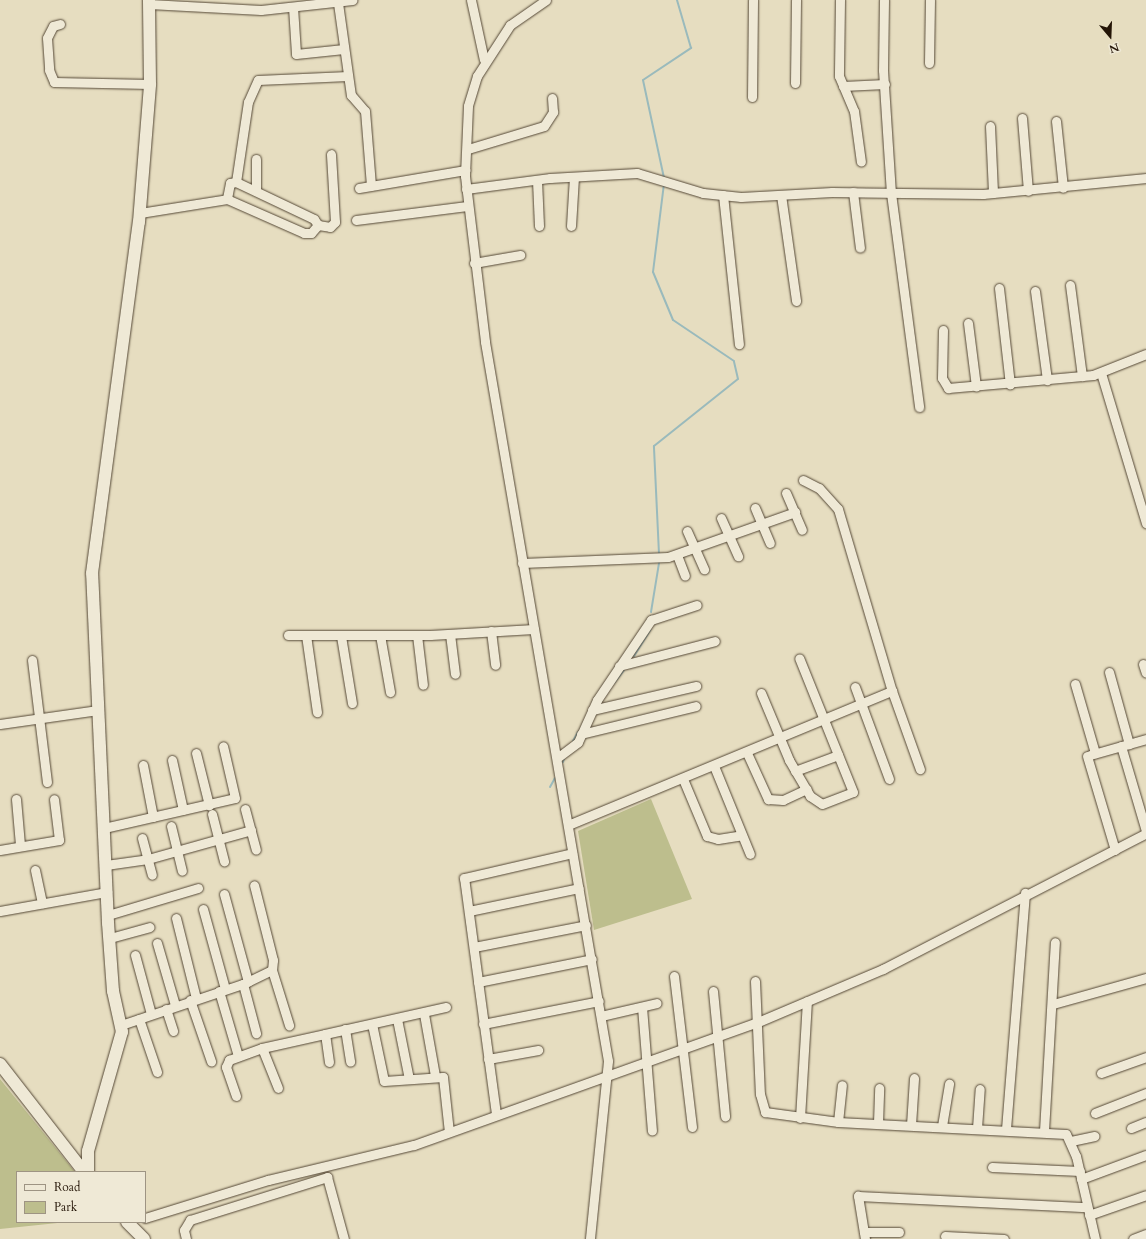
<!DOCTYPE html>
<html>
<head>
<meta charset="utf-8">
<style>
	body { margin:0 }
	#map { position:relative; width:1146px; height:1239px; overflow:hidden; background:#e6ddc0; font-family:Cardo,serif }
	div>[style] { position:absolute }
	.green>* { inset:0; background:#bdbe8d }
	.stream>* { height:2px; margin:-1px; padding:0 1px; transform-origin:1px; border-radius:1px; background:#9ababc }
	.roads { filter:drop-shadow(0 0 1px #544735) drop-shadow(0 0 1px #544735) }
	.street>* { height:9px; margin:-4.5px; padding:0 4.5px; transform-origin:4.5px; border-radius:4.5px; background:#efe9d6 }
	.secondary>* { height:12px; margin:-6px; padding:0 6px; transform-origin:6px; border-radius:6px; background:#efe9d6 }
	span { translate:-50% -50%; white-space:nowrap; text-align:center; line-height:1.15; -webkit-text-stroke:3.5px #efe9d6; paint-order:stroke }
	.legend { position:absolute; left:16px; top:1171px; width:130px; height:52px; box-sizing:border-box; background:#efe9d6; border:1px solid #9e9483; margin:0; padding:5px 7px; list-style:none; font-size:12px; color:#241507 }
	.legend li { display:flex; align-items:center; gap:8px; height:20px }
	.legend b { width:20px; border:1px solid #9e9483 }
	.north { position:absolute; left:1090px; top:16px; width:40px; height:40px; -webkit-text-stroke:3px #efe9d6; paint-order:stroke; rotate:161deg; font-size:11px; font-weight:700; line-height:16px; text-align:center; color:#241507 }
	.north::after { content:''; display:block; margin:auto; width:14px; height:18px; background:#241507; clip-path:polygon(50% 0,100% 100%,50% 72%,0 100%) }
</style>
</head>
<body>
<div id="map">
	<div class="green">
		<div style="clip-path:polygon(651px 799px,692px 899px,594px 930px,578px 831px)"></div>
		<div style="clip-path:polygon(0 1079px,75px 1172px,17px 1172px,17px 1222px,67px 1222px,0 1229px)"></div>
	</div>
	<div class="stream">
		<div style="left:664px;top:178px;width:100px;rotate:-102.1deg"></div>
		<div style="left:643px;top:80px;width:58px;rotate:-33.7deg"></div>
		<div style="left:691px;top:48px;width:50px;rotate:-106.3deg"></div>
		<div style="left:659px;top:554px;width:108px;rotate:-92.7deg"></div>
		<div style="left:654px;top:446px;width:107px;rotate:-38.6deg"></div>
		<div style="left:738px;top:379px;width:18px;rotate:-103deg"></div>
		<div style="left:734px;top:361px;width:73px;rotate:-146.1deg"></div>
		<div style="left:673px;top:320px;width:52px;rotate:-112.6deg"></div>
		<div style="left:653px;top:272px;width:89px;rotate:-82.9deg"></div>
		<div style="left:651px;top:612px;width:50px;rotate:-80.7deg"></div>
		<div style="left:634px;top:656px;width:31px;rotate:-58deg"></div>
		<div style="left:614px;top:683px;width:16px;rotate:-52deg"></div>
		<div style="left:573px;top:741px;width:10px;rotate:-61deg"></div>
		<div style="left:563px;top:762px;width:3px;rotate:-72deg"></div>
		<div style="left:550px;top:787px;width:10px;rotate:-61deg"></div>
	</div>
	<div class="roads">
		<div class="street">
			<div style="left:471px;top:0;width:61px;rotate:77.8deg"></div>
			<div style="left:546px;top:0;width:44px;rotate:145.2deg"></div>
			<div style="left:510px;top:25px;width:61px;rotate:122.9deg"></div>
			<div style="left:477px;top:76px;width:31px;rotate:107deg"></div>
			<div style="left:468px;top:106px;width:70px;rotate:92.5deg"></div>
			<div style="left:465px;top:176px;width:167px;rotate:83.1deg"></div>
			<div style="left:485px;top:342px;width:729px;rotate:80.29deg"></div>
			<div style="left:608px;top:1061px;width:179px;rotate:95.8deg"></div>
			<div style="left:840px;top:0;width:76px;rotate:90.8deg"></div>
			<div style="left:839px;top:76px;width:38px;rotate:67deg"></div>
			<div style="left:854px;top:111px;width:51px;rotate:82.2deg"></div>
			<div style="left:884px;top:0;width:70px;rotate:90.8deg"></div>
			<div style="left:883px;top:70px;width:123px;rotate:86.3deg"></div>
			<div style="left:891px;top:193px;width:216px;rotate:82.5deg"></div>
			<div style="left:338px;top:3px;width:93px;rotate:82deg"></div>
			<div style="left:351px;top:95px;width:21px;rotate:49deg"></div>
			<div style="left:365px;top:111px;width:75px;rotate:85.4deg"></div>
			<div style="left:149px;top:4px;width:112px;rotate:3.1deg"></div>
			<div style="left:261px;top:10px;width:92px;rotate:-6.3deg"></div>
			<div style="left:293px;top:7px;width:47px;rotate:86.3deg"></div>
			<div style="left:296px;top:54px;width:48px;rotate:-5.9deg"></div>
			<div style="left:60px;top:24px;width:7px;rotate:164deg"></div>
			<div style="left:53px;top:26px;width:13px;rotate:117deg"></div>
			<div style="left:47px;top:38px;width:32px;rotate:86deg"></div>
			<div style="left:49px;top:70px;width:13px;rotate:67deg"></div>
			<div style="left:54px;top:82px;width:96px;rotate:1.2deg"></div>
			<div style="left:929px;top:63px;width:63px;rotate:-89.1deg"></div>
			<div style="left:795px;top:83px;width:83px;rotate:-89.3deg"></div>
			<div style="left:843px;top:86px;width:42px;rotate:-2.7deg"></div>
			<div style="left:752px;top:97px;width:97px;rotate:-89.4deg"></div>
			<div style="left:1022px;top:118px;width:73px;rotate:85.3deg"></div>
			<div style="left:1056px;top:121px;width:67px;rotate:84deg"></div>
			<div style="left:990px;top:126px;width:67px;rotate:87.4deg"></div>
			<div style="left:468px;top:149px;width:79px;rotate:-16.8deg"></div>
			<div style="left:544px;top:126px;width:17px;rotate:-57deg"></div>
			<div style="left:553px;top:112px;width:14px;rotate:-94deg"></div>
			<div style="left:537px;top:180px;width:46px;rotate:87.5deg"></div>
			<div style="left:236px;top:182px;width:81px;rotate:-81.5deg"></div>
			<div style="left:248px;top:102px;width:24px;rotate:-66deg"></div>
			<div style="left:258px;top:80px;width:90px;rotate:-2.5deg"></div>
			<div style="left:359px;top:188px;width:108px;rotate:-9.6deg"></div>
			<div style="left:466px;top:189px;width:85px;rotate:-7.5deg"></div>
			<div style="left:550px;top:178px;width:87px;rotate:-3.3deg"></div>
			<div style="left:637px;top:173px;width:69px;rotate:16.9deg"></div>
			<div style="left:703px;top:193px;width:38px;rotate:6deg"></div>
			<div style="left:741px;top:197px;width:91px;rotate:-3.1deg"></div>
			<div style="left:832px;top:192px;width:151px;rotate:0.8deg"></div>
			<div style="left:983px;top:194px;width:164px;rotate:-5.6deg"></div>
			<div style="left:256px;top:191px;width:32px;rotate:-90deg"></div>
			<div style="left:853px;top:192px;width:56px;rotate:82.9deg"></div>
			<div style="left:723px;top:195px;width:150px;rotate:83.9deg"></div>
			<div style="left:781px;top:195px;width:107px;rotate:81.9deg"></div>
			<div style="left:140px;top:213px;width:88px;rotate:-9.1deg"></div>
			<div style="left:227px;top:199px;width:84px;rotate:23.8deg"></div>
			<div style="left:304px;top:233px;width:7px"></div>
			<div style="left:311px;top:233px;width:11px;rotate:-49deg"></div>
			<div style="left:318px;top:225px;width:7px;rotate:-124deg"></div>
			<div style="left:314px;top:219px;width:86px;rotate:-154.6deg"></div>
			<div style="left:236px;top:182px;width:6px;rotate:171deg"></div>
			<div style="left:230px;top:183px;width:16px;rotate:101deg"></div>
			<div style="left:356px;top:220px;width:112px;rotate:-7.2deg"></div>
			<div style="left:318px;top:225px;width:12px;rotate:9deg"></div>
			<div style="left:330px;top:227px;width:7px;rotate:-45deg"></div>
			<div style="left:335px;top:222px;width:68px;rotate:-93.4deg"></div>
			<div style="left:571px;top:226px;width:49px;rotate:-86.5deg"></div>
			<div style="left:474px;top:263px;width:47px;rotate:-9.9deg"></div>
			<div style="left:1070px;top:285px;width:92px;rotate:82.5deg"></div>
			<div style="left:999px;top:288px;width:97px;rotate:83.5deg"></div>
			<div style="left:1035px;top:291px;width:90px;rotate:82.3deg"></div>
			<div style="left:968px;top:323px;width:64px;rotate:82.8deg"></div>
			<div style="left:943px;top:330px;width:48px;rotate:91.2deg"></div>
			<div style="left:942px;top:378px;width:12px;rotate:59deg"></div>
			<div style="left:948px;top:388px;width:146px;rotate:-5.1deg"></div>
			<div style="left:1093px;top:375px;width:57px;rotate:-21.6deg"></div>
			<div style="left:1101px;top:373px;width:157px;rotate:73.3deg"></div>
			<div style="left:803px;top:480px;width:18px;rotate:27deg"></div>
			<div style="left:819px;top:488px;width:28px;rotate:48deg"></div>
			<div style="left:838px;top:509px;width:190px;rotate:73.5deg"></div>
			<div style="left:892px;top:691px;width:83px;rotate:70.3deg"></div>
			<div style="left:786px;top:493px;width:40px;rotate:66.6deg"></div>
			<div style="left:755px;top:508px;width:38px;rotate:67deg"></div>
			<div style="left:721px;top:518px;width:42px;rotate:65.9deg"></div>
			<div style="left:687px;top:531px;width:42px;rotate:65.9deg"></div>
			<div style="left:677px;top:555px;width:22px;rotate:69deg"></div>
			<div style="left:522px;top:563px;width:146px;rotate:-2.4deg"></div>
			<div style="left:668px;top:557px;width:135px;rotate:-19.5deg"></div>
			<div style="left:491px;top:631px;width:34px;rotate:83deg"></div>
			<div style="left:450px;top:634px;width:40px;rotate:82.9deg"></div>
			<div style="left:288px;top:635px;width:142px"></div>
			<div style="left:430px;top:635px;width:104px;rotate:-3.3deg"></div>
			<div style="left:306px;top:635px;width:78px;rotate:81.9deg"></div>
			<div style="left:380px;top:635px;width:58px;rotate:80deg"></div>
			<div style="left:417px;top:635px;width:50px;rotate:83.2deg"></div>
			<div style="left:341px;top:636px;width:68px;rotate:80.7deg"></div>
			<div style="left:32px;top:660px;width:123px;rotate:83deg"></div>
			<div style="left:1143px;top:664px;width:9px;rotate:72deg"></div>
			<div style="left:619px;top:666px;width:99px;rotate:-14.6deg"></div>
			<div style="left:1109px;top:672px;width:75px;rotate:74.5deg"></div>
			<div style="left:1075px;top:684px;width:72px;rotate:73.8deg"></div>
			<div style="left:855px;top:687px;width:98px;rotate:69.7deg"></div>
			<div style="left:761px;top:693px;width:73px;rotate:67.3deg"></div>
			<div style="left:789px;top:760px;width:42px;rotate:59.7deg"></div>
			<div style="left:810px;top:796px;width:14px;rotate:34deg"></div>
			<div style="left:822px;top:804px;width:33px;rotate:-21deg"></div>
			<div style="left:853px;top:792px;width:144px;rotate:-111.9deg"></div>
			<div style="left:592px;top:710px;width:107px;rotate:-13deg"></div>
			<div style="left:0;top:724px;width:99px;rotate:-8.1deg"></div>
			<div style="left:581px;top:734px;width:118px;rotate:-13.7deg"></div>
			<div style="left:1121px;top:746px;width:89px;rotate:73.6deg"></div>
			<div style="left:196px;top:753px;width:54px;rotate:76deg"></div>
			<div style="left:747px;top:753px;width:51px;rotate:65.5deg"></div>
			<div style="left:768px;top:799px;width:15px;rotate:4deg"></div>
			<div style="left:783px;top:800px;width:26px;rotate:-25deg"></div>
			<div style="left:1090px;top:755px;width:58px;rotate:-15.9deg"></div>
			<div style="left:1087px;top:756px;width:98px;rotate:73.4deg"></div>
			<div style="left:557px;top:758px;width:26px;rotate:-37deg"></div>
			<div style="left:578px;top:742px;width:46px;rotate:-65.7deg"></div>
			<div style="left:597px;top:700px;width:97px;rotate:-56deg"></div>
			<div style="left:651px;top:620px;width:48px;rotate:-18.1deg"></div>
			<div style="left:172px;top:760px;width:51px;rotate:77.6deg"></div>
			<div style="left:143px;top:765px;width:53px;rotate:79.1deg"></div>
			<div style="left:714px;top:766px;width:95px;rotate:67.8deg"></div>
			<div style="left:795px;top:771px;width:46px;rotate:-20.4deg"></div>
			<div style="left:683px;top:779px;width:62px;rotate:67.2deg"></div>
			<div style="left:707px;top:836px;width:11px;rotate:15deg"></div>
			<div style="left:718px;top:839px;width:24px;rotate:-9deg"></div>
			<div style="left:16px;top:799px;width:46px;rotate:85deg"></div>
			<div style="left:245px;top:809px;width:42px;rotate:75deg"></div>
			<div style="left:212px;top:814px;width:49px;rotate:75.7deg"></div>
			<div style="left:568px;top:825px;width:351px;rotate:-22.5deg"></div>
			<div style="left:171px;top:826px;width:46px;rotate:76.3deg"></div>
			<div style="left:104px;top:828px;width:134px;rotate:-12.9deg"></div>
			<div style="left:235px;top:798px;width:53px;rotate:-103deg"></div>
			<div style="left:142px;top:838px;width:38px;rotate:75deg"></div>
			<div style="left:0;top:850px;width:60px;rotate:-9.6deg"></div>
			<div style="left:59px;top:840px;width:41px;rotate:-97deg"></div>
			<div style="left:106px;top:865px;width:42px;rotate:-8.1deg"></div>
			<div style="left:148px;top:859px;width:107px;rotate:-15.7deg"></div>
			<div style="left:35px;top:870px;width:34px;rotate:78deg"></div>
			<div style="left:224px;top:894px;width:91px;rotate:74.7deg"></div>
			<div style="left:203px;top:909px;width:83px;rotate:74.6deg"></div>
			<div style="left:0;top:911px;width:109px;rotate:-10.1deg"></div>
			<div style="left:469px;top:911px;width:112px;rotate:-11.8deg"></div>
			<div style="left:108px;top:915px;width:94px;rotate:-16.7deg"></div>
			<div style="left:176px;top:918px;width:82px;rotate:76deg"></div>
			<div style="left:110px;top:938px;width:41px;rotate:-15.4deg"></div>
			<div style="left:157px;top:943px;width:65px;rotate:73.8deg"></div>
			<div style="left:474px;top:947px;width:114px;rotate:-11.1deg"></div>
			<div style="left:135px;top:955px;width:61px;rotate:74.8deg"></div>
			<div style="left:272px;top:970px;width:58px;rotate:72.8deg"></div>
			<div style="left:674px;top:976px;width:152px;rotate:83.2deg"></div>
			<div style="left:755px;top:981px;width:113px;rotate:87.5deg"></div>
			<div style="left:760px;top:1094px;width:19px;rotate:74deg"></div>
			<div style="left:765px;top:1112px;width:74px;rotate:7.8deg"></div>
			<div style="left:838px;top:1122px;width:228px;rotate:3deg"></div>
			<div style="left:1066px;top:1134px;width:24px;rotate:66deg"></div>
			<div style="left:1076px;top:1156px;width:85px;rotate:77.1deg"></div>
			<div style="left:478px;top:982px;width:116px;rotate:-11.4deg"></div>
			<div style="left:243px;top:984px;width:51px;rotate:75.1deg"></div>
			<div style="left:219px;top:991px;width:68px;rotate:73.7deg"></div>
			<div style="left:713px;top:991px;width:126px;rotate:84.5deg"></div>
			<div style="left:190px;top:1000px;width:65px;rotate:71deg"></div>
			<div style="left:1053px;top:1004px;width:97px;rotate:-15.6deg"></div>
			<div style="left:642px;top:1007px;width:124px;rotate:85.4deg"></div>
			<div style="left:166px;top:1009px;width:23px;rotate:72deg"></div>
			<div style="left:424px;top:1014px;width:63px;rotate:79.9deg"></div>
			<div style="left:601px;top:1016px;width:57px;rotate:-13.1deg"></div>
			<div style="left:139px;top:1019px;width:56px;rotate:71.2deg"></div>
			<div style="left:397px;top:1019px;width:61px;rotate:78.7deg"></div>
			<div style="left:372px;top:1024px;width:58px;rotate:78.1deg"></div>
			<div style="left:384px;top:1081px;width:59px;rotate:-3.9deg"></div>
			<div style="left:443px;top:1077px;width:55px;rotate:83.8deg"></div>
			<div style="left:483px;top:1024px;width:118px;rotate:-11.2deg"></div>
			<div style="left:121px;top:1025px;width:129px;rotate:-18.6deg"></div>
			<div style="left:243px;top:984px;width:32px;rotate:-26deg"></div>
			<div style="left:272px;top:970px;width:10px;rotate:-84deg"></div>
			<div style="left:273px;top:960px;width:77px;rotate:-104.2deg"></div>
			<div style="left:345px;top:1029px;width:33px;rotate:81deg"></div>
			<div style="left:262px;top:1048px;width:43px;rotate:68.2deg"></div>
			<div style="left:488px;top:1059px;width:51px;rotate:-10.2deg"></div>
			<div style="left:329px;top:1062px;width:28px;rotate:-98deg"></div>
			<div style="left:325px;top:1034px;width:124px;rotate:-12.6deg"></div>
			<div style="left:1101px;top:1073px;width:48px;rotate:-19.6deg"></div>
			<div style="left:236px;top:1096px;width:31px;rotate:-109deg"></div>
			<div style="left:226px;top:1067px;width:8px;rotate:-67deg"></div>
			<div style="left:229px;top:1060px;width:35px;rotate:-20deg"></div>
			<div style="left:262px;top:1048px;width:65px;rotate:-12.5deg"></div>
			<div style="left:1095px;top:1113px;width:55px;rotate:-21.4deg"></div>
			<div style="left:496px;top:1114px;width:238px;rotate:-97.7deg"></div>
			<div style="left:464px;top:878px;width:111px;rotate:-13deg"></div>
			<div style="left:800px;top:1118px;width:117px;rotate:-86.6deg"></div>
			<div style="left:838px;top:1122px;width:37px;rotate:-84deg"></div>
			<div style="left:878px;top:1123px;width:35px;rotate:-88deg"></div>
			<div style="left:911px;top:1125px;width:47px;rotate:-86.3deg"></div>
			<div style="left:942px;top:1126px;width:43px;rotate:-80.5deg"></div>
			<div style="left:977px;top:1128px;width:39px;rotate:-86deg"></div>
			<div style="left:1131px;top:1128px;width:16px;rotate:-22deg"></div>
			<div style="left:1006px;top:1129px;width:237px;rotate:-85.4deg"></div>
			<div style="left:1044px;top:1131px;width:189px;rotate:-86.7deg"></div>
			<div style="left:1071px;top:1141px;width:24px;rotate:-12deg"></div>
			<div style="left:992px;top:1167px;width:88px;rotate:2.6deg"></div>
			<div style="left:1081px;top:1179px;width:69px;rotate:-20.3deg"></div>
			<div style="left:1089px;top:1215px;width:60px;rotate:-19.3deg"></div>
			<div style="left:145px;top:1218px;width:129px;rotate:-17.2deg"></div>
			<div style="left:268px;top:1180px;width:150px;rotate:-13.5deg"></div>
			<div style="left:414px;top:1145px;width:365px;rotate:-19.7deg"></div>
			<div style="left:758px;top:1022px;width:136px;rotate:-23deg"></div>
			<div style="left:883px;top:969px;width:296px;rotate:-27.3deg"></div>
			<div style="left:864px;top:1232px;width:35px"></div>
			<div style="left:945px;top:1236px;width:59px;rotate:2.9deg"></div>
			<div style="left:186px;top:1239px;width:9px;rotate:-103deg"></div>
			<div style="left:184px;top:1230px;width:12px;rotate:-59deg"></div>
			<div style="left:190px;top:1220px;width:144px;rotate:-17.4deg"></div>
			<div style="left:327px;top:1177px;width:64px;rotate:74.7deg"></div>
			<div style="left:865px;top:1239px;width:44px;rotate:-99.2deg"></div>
			<div style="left:858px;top:1196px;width:229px;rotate:2.8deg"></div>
			<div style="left:1133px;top:1239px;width:14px;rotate:-21deg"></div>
		</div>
		<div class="secondary">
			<div style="left:0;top:1064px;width:137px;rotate:52.1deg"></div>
			<div style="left:88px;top:1172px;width:21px;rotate:-90deg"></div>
			<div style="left:88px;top:1151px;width:124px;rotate:-74.1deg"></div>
			<div style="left:122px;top:1032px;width:42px;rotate:-102.4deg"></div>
			<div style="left:113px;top:991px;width:68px;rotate:-94.2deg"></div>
			<div style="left:108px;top:923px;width:350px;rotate:-92.6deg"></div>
			<div style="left:92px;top:573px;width:354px;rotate:-82.4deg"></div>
			<div style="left:139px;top:222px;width:138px;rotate:-85.4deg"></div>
			<div style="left:150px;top:84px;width:84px;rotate:-90.7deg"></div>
			<div style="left:127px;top:1222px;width:24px;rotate:45deg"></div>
		</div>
	</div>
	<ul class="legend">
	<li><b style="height:5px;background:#efe9d6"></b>Road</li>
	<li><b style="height:11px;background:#bdbe8d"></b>Park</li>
	</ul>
	<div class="north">N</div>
</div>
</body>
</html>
